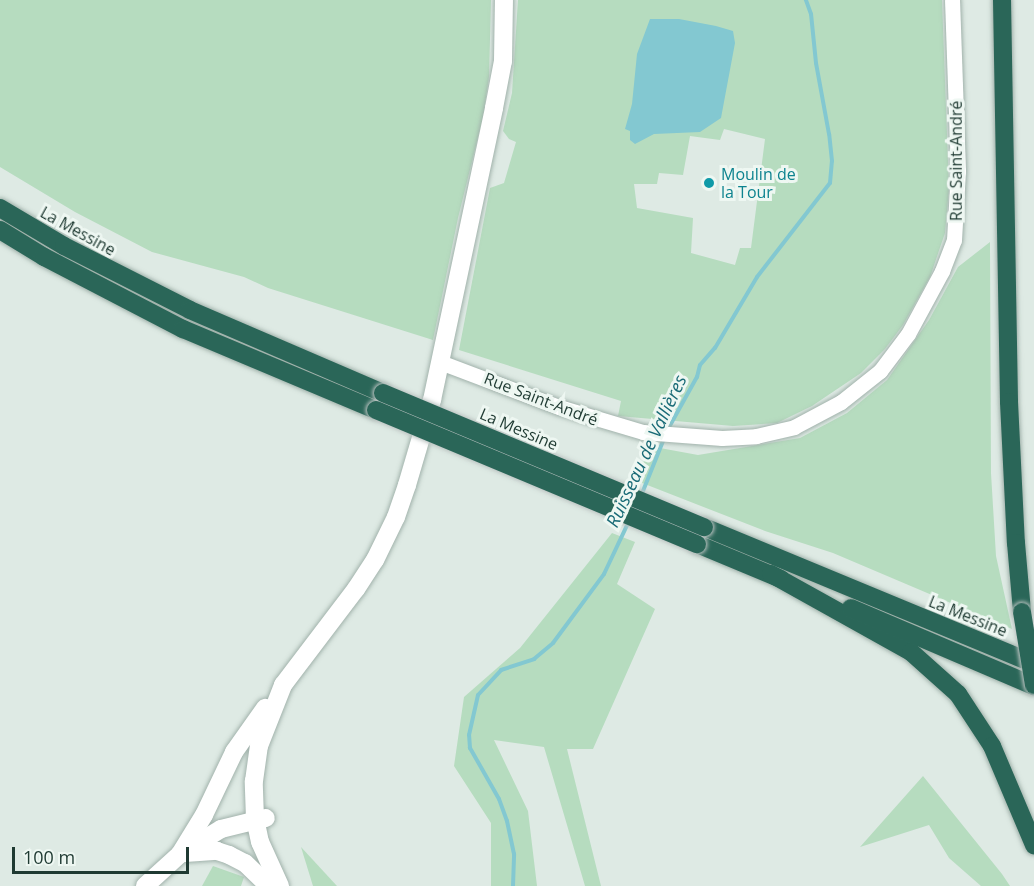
<!DOCTYPE html>
<html>
<head>
<meta charset="utf-8">
<style>
	body { margin:0 }
	#map { position:relative; width:1034px; height:886px; overflow:hidden; background:#deeae4; font-family:"Open Sans",sans-serif }
	div>[style] { position:absolute }
	.green>* { inset:0; background:#b6dcbf }
	.water>* { inset:0; background:#83c8d1 }
	.stream>* { height:4px; margin:-2px; padding:0 2px; transform-origin:2px; border-radius:2px; background:#83c8d1 }
	.roads { filter:drop-shadow(0 0 2px #a1b2ab) drop-shadow(0 0 2px #a1b2ab) }
	.tertiary>* { height:15px; margin:-7.5px; padding:0 7.5px; transform-origin:7.5px; border-radius:7.5px; background:#fff }
	.secondary>* { height:18px; margin:-9px; padding:0 9px; transform-origin:9px; border-radius:9px; background:#fff }
	.motorway>* { height:18px; margin:-9px; padding:0 9px; transform-origin:9px; border-radius:9px; background:#2a6658 }
	.bridges { filter:drop-shadow(0 0 2px #bcc4c2) drop-shadow(0 0 2px #bcc4c2) }
	.motorway-bridge>* { height:18px; margin:-9px; padding:0 9px; transform-origin:9px; border-radius:9px; background:#2a6658 }
	.dots>* { width:16px; height:16px; translate:-50% -50%; box-sizing:border-box; border:3px solid #eef7f2; border-radius:50% }
	span { translate:-50% -50%; white-space:nowrap; text-align:center; line-height:1.15; -webkit-text-stroke:6px #eef7f2; paint-order:stroke }
	.street-label { font-size:16px; color:#1f3a32 }
	.culture-label { font-size:16px; color:#0d838f }
	.left { translate:0 -50%; text-align:left }
	.water-label { font-size:18px; color:#186a76; font-style:italic }
	.scale { position:absolute; left:12px; top:847px; width:177px; height:27px; box-sizing:border-box; border:3px solid #1f3a32; border-top:0; padding-left:8px; font-size:18px; line-height:21px; white-space:nowrap; color:#1f3a32; -webkit-text-stroke:4px #eef7f2; paint-order:stroke }
</style>
</head>
<body>
<div id="map">
	<div class="green">
		<div style="clip-path:polygon(0 0,491px 0,489px 77px,483px 117px,458px 218px,433px 340px,268px 288px,244px 277px,152px 252px,75px 212px,0 167px)"></div>
		<div style="clip-path:polygon(evenodd,518px 0,942px 0,949px 188px,945px 233px,930px 277px,903px 325px,885px 349px,861px 373px,812px 406px,777px 423px,733px 426px,618px 416px,621px 401px,459px 350px,490px 188px,504px 183px,516px 142px,509px 139px,503px 131px,512px 93px,518px 0,724px 129px,765px 139px,751px 248px,740px 248px,735px 265px,691px 253px,693px 218px,637px 208px,634px 184px,657px 184px,659px 173px,683px 175px,690px 136px,720px 140px,724px 129px)"></div>
		<div style="clip-path:polygon(990px 242px,991px 473px,996px 556px,1012px 629px,833px 553px,765px 531px,637px 481px,649px 446px,698px 455px,800px 438px,847px 413px,887px 380px,929px 320px,958px 267px)"></div>
		<div style="clip-path:polygon(612px 533px,635px 542px,617px 584px,655px 609px,593px 749px,567px 749px,601px 886px,585px 886px,544px 747px,494px 740px,528px 811px,537px 886px,491px 886px,491px 823px,454px 766px,464px 697px,520px 648px)"></div>
		<div style="clip-path:polygon(923px 776px,1002px 874px,1010px 886px,981px 886px,949px 858px,929px 825px,860px 847px)"></div>
		<div style="clip-path:polygon(301px 847px,337px 886px,313px 886px)"></div>
		<div style="clip-path:polygon(213px 866px,244px 877px,241px 886px,202px 886px)"></div>
	</div>
	<div class="water">
		<div style="clip-path:polygon(650px 19px,679px 19px,716px 26px,733px 31px,735px 43px,721px 118px,700px 132px,654px 134px,635px 144px,630px 140px,630px 131px,625px 129px,632px 104px,637px 54px)"></div>
	</div>
	<div class="stream">
		<div style="left:668px;top:429px;width:60px;rotate:-60.9deg"></div>
		<div style="left:697px;top:377px;width:12px;rotate:-76deg"></div>
		<div style="left:700px;top:365px;width:23px;rotate:-49deg"></div>
		<div style="left:715px;top:348px;width:82px;rotate:-59.4deg"></div>
		<div style="left:757px;top:277px;width:119px;rotate:-52.2deg"></div>
		<div style="left:830px;top:183px;width:22px;rotate:-85deg"></div>
		<div style="left:832px;top:161px;width:27px;rotate:-96deg"></div>
		<div style="left:829px;top:134px;width:72px;rotate:-100.4deg"></div>
		<div style="left:816px;top:63px;width:49px;rotate:-95.8deg"></div>
		<div style="left:811px;top:14px;width:15px;rotate:-110deg"></div>
		<div style="left:641px;top:496px;width:65px;rotate:-68.2deg"></div>
		<div style="left:513px;top:886px;width:32px;rotate:-88deg"></div>
		<div style="left:514px;top:854px;width:34px;rotate:-102deg"></div>
		<div style="left:507px;top:821px;width:23px;rotate:-110deg"></div>
		<div style="left:499px;top:799px;width:59px;rotate:-119.6deg"></div>
		<div style="left:470px;top:748px;width:13px;rotate:-94deg"></div>
		<div style="left:469px;top:735px;width:41px;rotate:-77.3deg"></div>
		<div style="left:478px;top:695px;width:34px;rotate:-47deg"></div>
		<div style="left:501px;top:670px;width:35px;rotate:-18deg"></div>
		<div style="left:534px;top:659px;width:25px;rotate:-40deg"></div>
		<div style="left:553px;top:643px;width:86px;rotate:-53.5deg"></div>
		<div style="left:604px;top:574px;width:59px;rotate:-64.7deg"></div>
	</div>
	<div class="roads">
		<div class="tertiary">
			<div style="left:440px;top:362px;width:127px;rotate:20.7deg"></div>
			<div style="left:559px;top:407px;width:88px;rotate:16.6deg"></div>
			<div style="left:643px;top:432px;width:79px;rotate:4.3deg"></div>
			<div style="left:722px;top:438px;width:34px;rotate:-3deg"></div>
			<div style="left:756px;top:436px;width:39px;rotate:-13deg"></div>
			<div style="left:794px;top:427px;width:53px;rotate:-28deg"></div>
			<div style="left:841px;top:402px;width:50px;rotate:-38.5deg"></div>
			<div style="left:880px;top:371px;width:46px;rotate:-52.9deg"></div>
			<div style="left:908px;top:334px;width:72px;rotate:-61.6deg"></div>
			<div style="left:942px;top:271px;width:33px;rotate:-69deg"></div>
			<div style="left:954px;top:240px;width:69px;rotate:-86.7deg"></div>
			<div style="left:958px;top:171px;width:171px;rotate:-92deg"></div>
		</div>
		<div class="secondary">
			<div style="left:185px;top:853px;width:32px;rotate:-4deg"></div>
			<div style="left:217px;top:851px;width:13px;rotate:18deg"></div>
			<div style="left:229px;top:855px;width:18px;rotate:27deg"></div>
			<div style="left:245px;top:863px;width:33px;rotate:44deg"></div>
			<div style="left:180px;top:854px;width:46px;rotate:-58.4deg"></div>
			<div style="left:204px;top:815px;width:70px;rotate:-64.5deg"></div>
			<div style="left:234px;top:752px;width:54px;rotate:-54.8deg"></div>
			<div style="left:145px;top:886px;width:47px;rotate:-42.4deg"></div>
			<div style="left:180px;top:854px;width:48px;rotate:-31.4deg"></div>
			<div style="left:221px;top:829px;width:46px;rotate:-13.7deg"></div>
			<div style="left:280px;top:886px;width:48px;rotate:-114.4deg"></div>
			<div style="left:260px;top:842px;width:24px;rotate:-102deg"></div>
			<div style="left:255px;top:819px;width:38px;rotate:-92deg"></div>
			<div style="left:254px;top:781px;width:35px;rotate:-82deg"></div>
			<div style="left:259px;top:746px;width:66px;rotate:-68.5deg"></div>
			<div style="left:283px;top:685px;width:121px;rotate:-52.8deg"></div>
			<div style="left:356px;top:589px;width:35px;rotate:-57deg"></div>
			<div style="left:375px;top:560px;width:48px;rotate:-64deg"></div>
			<div style="left:396px;top:517px;width:34px;rotate:-71deg"></div>
			<div style="left:407px;top:485px;width:89px;rotate:-73.6deg"></div>
			<div style="left:432px;top:400px;width:299px;rotate:-78deg"></div>
			<div style="left:494px;top:108px;width:48px;rotate:-79.2deg"></div>
			<div style="left:503px;top:61px;width:61px;rotate:-89.1deg"></div>
		</div>
		<div class="motorway">
			<div style="left:1002px;top:0;width:402px;rotate:89deg"></div>
			<div style="left:1009px;top:402px;width:141px;rotate:87.2deg"></div>
			<div style="left:1016px;top:543px;width:69px;rotate:85deg"></div>
			<div style="left:0;top:208px;width:74px;rotate:30.7deg"></div>
			<div style="left:64px;top:246px;width:141px;rotate:26.9deg"></div>
			<div style="left:190px;top:310px;width:210px;rotate:23.3deg"></div>
			<div style="left:0;top:230px;width:52px;rotate:31.5deg"></div>
			<div style="left:44px;top:257px;width:157px;rotate:27.4deg"></div>
			<div style="left:183px;top:329px;width:209px;rotate:22.8deg"></div>
			<div style="left:704px;top:527px;width:357px;rotate:22.5deg"></div>
			<div style="left:697px;top:544px;width:91px;rotate:22.6deg"></div>
			<div style="left:771px;top:574px;width:160px;rotate:29.1deg"></div>
			<div style="left:911px;top:652px;width:63px;rotate:41.8deg"></div>
			<div style="left:958px;top:694px;width:62px;rotate:56.8deg"></div>
			<div style="left:992px;top:746px;width:108px;rotate:67deg"></div>
			<div style="left:851px;top:608px;width:199px;rotate:23.1deg"></div>
		</div>
	</div>
	<div class="bridges">
		<div class="motorway-bridge">
			<div style="left:383px;top:393px;width:348px;rotate:22.7deg"></div>
			<div style="left:376px;top:410px;width:348px;rotate:22.7deg"></div>
			<div style="left:1022px;top:612px;width:74px;rotate:80.7deg"></div>
		</div>
	</div>
	<div class="dots">
		<div style="left:709px;top:183px;background:#0f9aa8"></div>
	</div>
	<div class="street-label">
		<span style="left:956px;top:161px;rotate:-90deg">Rue Saint-André</span>
		<span style="left:78px;top:231px;rotate:29deg">La Messine</span>
		<span style="left:541px;top:399px;rotate:21deg">Rue Saint-André</span>
		<span style="left:519px;top:429px;rotate:23deg">La Messine</span>
		<span style="left:968px;top:616px;rotate:22deg">La Messine</span>
	</div>
	<div class="culture-label">
		<span class="left" style="left:721px;top:183px">Moulin de<br>la Tour</span>
	</div>
	<div class="water-label">
		<span style="left:646px;top:451px;rotate:-65deg">Ruisseau de Vallières</span>
	</div>
	<div class="scale">100 m</div>
</div>
</body>
</html>
